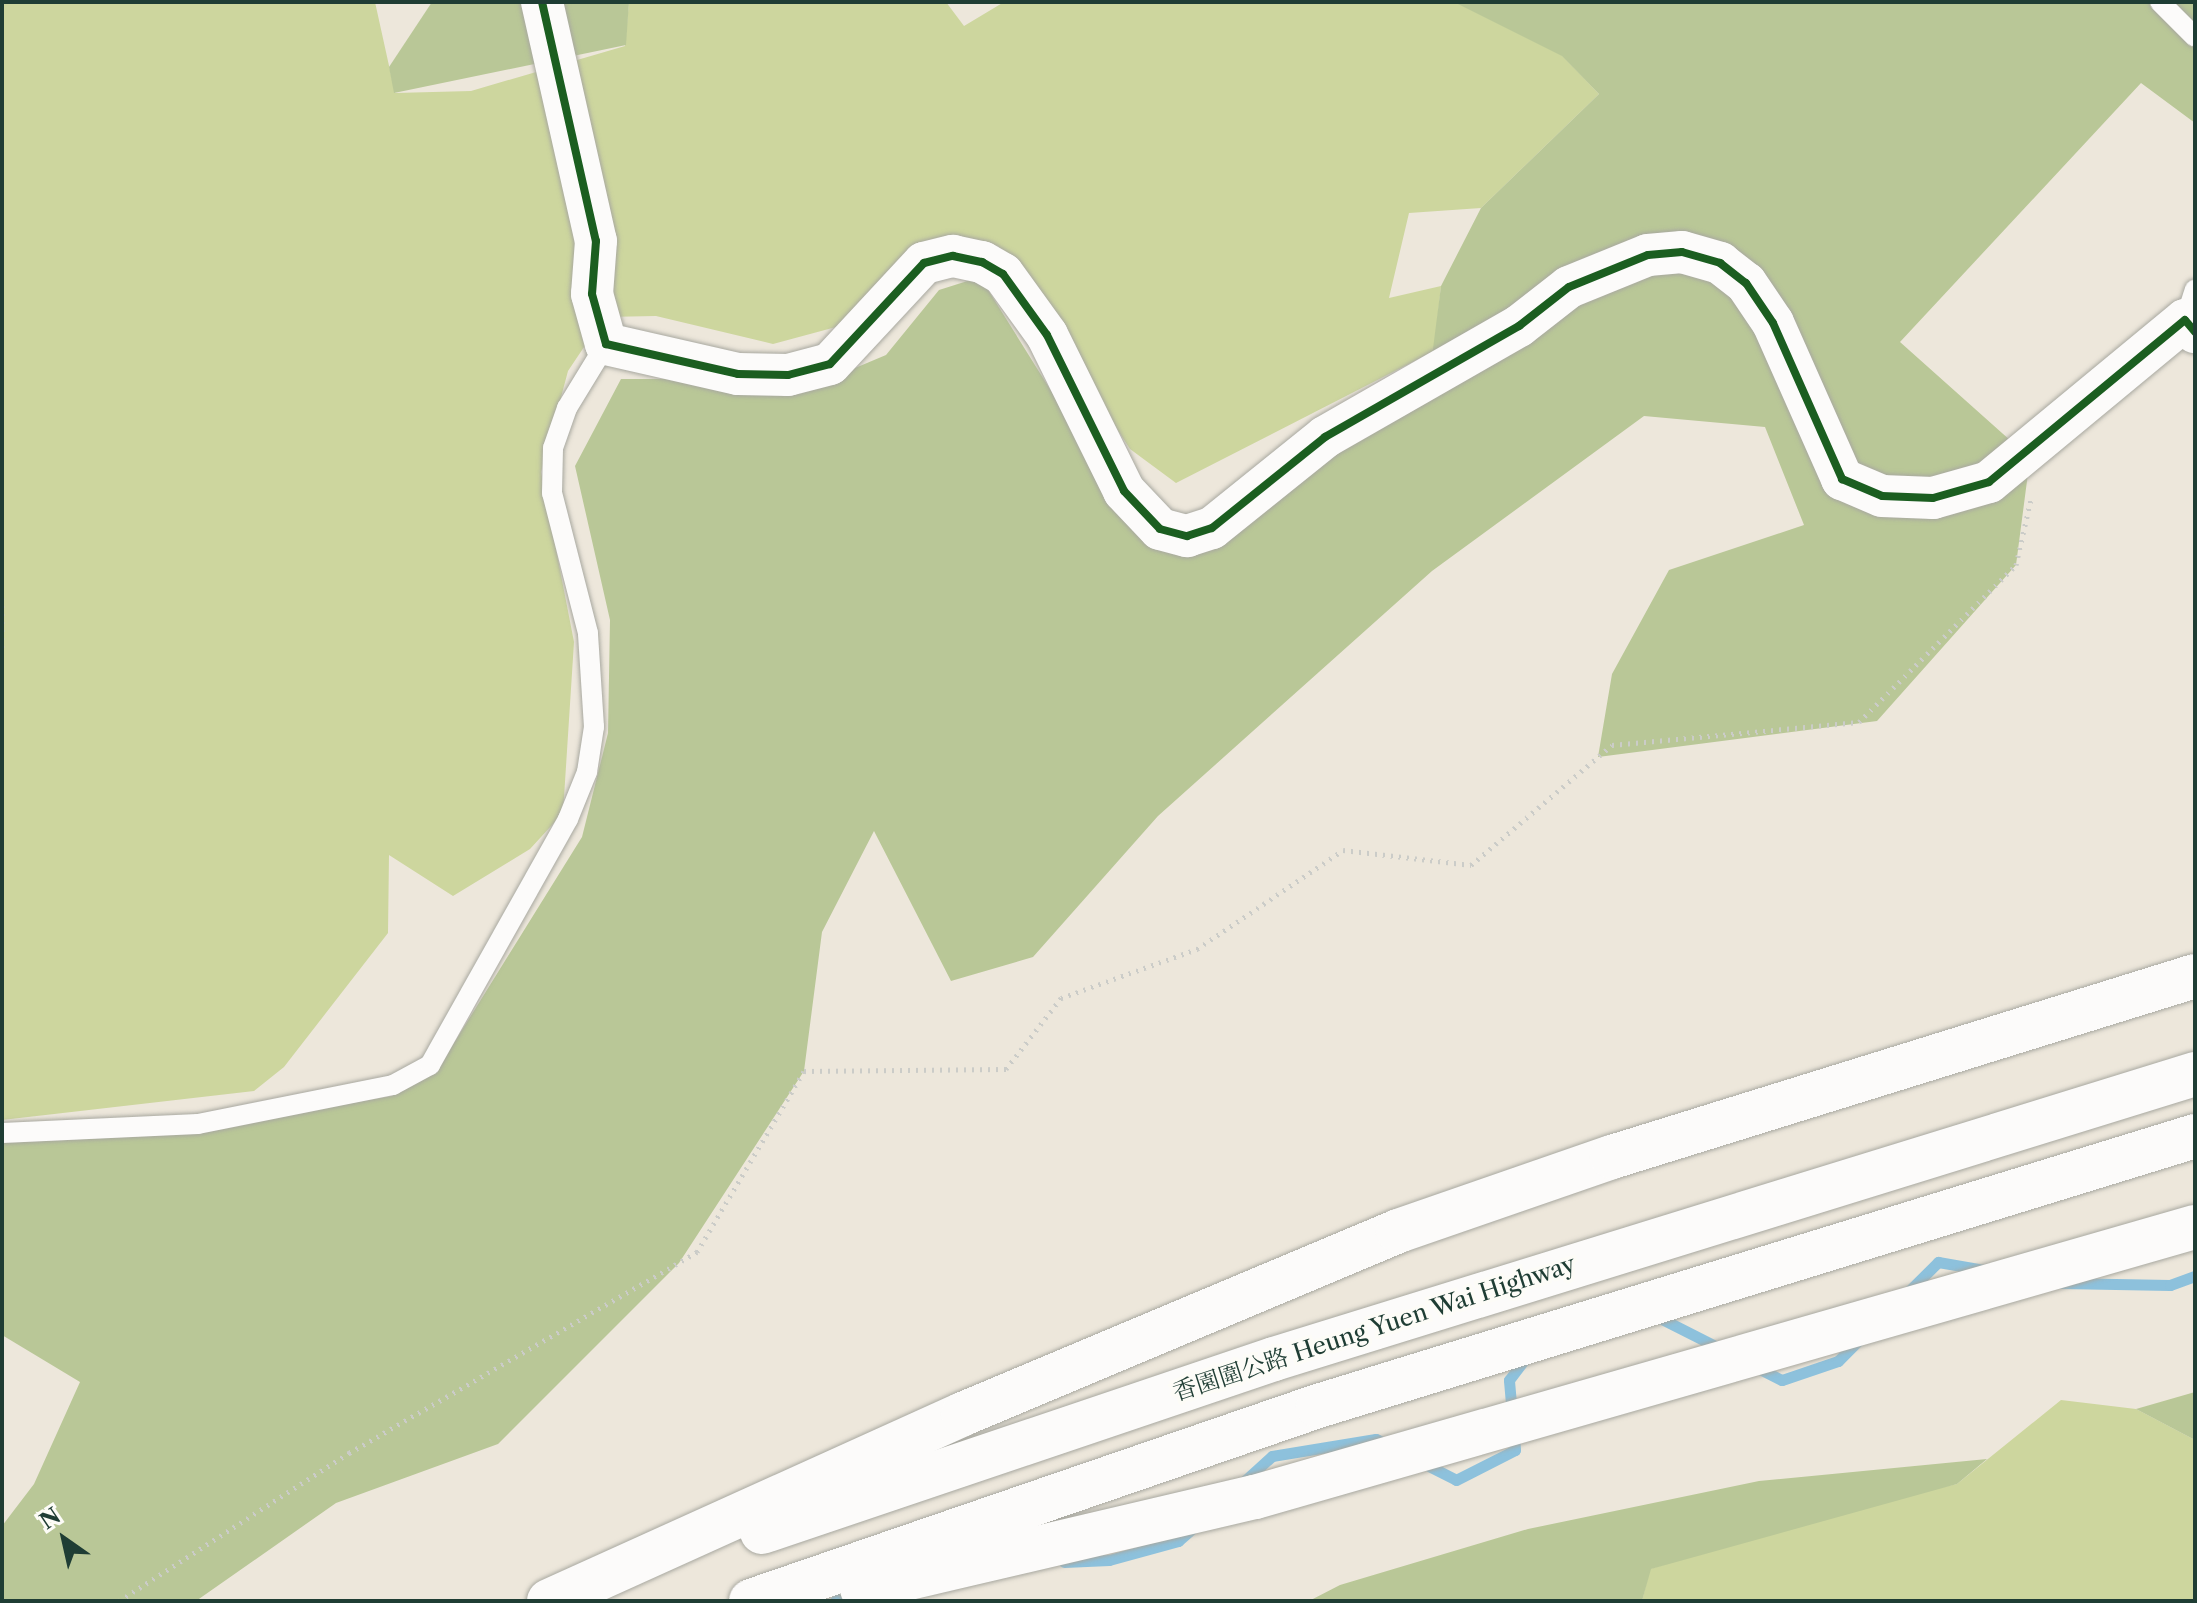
<!DOCTYPE html>
<html>
<head>
<meta charset="utf-8">
<style>
	body { margin:0 }
	#map { position:relative; width:2197px; height:1603px; overflow:hidden; background:#ede7db; font-family:"Libre Caslon Text","Noto Serif SC",serif }
	div>[style] { position:absolute }
	.green>* { inset:0; background:#cdd69e }
	.forest>* { inset:0; background:#b9c797 }
	.stream>* { height:11px; margin:-5.5px; padding:0 5.5px; transform-origin:5.5px; border-radius:5.5px; background:#8dc1dc }
	.path>* { height:5px; margin-top:-2.5px; transform-origin:0; background:repeating-linear-gradient(90deg,#cbccc8 0 2px,transparent 0 8px) }
	.roads { filter:drop-shadow(0 0 2px #a8a8a0) drop-shadow(0 0 2px #a8a8a0) }
	.lane>* { height:20px; margin:-10px; padding:0 10px; transform-origin:10px; border-radius:10px; background:#fcfbfa }
	.street>* { height:42px; margin:-21px; padding:0 21px; transform-origin:21px; border-radius:21px; background:#fcfbfa }
	.highway>* { height:44px; margin:-22px; padding:0 22px; transform-origin:22px; border-radius:22px; background:#fcfbfa }
	.cycleway>* { height:8px; margin:-4px; padding:0 4px; transform-origin:4px; border-radius:4px; background:#1b5e20 }
	span { translate:-50% -50%; white-space:nowrap; text-align:center; line-height:1.15; -webkit-text-stroke:7px #fdfcf7; paint-order:stroke }
	.street-label { font-size:24px; color:#1f3d34 }
	.frame { position:absolute; inset:0; border:4px solid #1f3d34; pointer-events:none }
	.north { position:absolute; left:24px; top:1499px; width:80px; height:80px; -webkit-text-stroke:6px #fdfcf7; paint-order:stroke; rotate:326deg; font-size:22px; font-weight:700; line-height:32px; text-align:center; color:#1f3d34 }
	.north::after { content:''; display:block; margin:auto; width:28px; height:36px; background:#1f3d34; clip-path:polygon(50% 0,100% 100%,50% 72%,0 100%) }
</style>
</head>
<body>
<div id="map">
	<div class="green">
		<div style="clip-path:polygon(2px 2px,375px 2px,395px 93px,471px 91px,625px 46px,629px 2px,946px 2px,964px 26px,1004px 2px,1474px 2px,1550px 43px,1599px 94px,1481px 208px,1409px 213px,1389px 298px,1441px 286px,1434px 351px,1176px 483px,1130px 449px,998px 246px,939px 240px,836px 327px,773px 344px,656px 316px,604px 317px,568px 371px,541px 472px,574px 642px,563px 813px,530px 849px,453px 896px,389px 855px,388px 933px,284px 1067px,254px 1091px,2px 1120px)"></div>
		<div style="clip-path:polygon(2061px 1400px,2136px 1409px,2195px 1440px,2195px 1601px,1642px 1601px,1650px 1569px,1837px 1511px,1957px 1484px)"></div>
	</div>
	<div class="forest">
		<div style="clip-path:polygon(432px 2px,629px 2px,626px 45px,394px 93px,389px 67px)"></div>
		<div style="clip-path:polygon(1454px 2px,2195px 2px,2195px 123px,2141px 83px,1900px 342px,2030px 458px,2016px 565px,1877px 721px,1598px 757px,1612px 674px,1669px 570px,1804px 525px,1765px 427px,1644px 416px,1432px 571px,1158px 816px,1033px 957px,951px 981px,874px 831px,822px 932px,804px 1071px,679px 1263px,498px 1444px,336px 1503px,196px 1601px,2px 1601px,2px 1526px,34px 1484px,80px 1382px,2px 1335px,2px 1143px,167px 1135px,392px 1096px,444px 1059px,582px 837px,608px 733px,610px 620px,575px 466px,621px 379px,829px 379px,886px 355px,939px 290px,980px 277px,1148px 546px,1182px 550px,1430px 372px,1441px 286px,1481px 208px,1599px 94px,1562px 56px)"></div>
		<div style="clip-path:polygon(2195px 1392px,2195px 1440px,2136px 1409px)"></div>
		<div style="clip-path:polygon(1987px 1459px,1957px 1484px,1651px 1569px,1642px 1601px,1309px 1601px,1340px 1585px,1528px 1529px,1759px 1481px)"></div>
	</div>
	<div class="stream">
		<div style="left:2061px;top:1283px;width:109px;rotate:1.1deg"></div>
		<div style="left:2170px;top:1285px;width:27px;rotate:-20deg"></div>
		<div style="left:1905px;top:1295px;width:47px;rotate:-45deg"></div>
		<div style="left:1938px;top:1262px;width:48px;rotate:9.7deg"></div>
		<div style="left:1654px;top:1315px;width:75px;rotate:26.9deg"></div>
		<div style="left:1754px;top:1366px;width:31px;rotate:27deg"></div>
		<div style="left:1782px;top:1380px;width:59px;rotate:-18.7deg"></div>
		<div style="left:1838px;top:1361px;width:28px;rotate:-45deg"></div>
		<div style="left:1512px;top:1415px;width:35px;rotate:-95deg"></div>
		<div style="left:1509px;top:1380px;width:31px;rotate:-53deg"></div>
		<div style="left:1421px;top:1462px;width:39px;rotate:27deg"></div>
		<div style="left:1456px;top:1480px;width:66px;rotate:-27deg"></div>
		<div style="left:1515px;top:1450px;width:18px;rotate:-93deg"></div>
		<div style="left:1240px;top:1485px;width:43px;rotate:-42.2deg"></div>
		<div style="left:1272px;top:1456px;width:105px;rotate:-9.3deg"></div>
		<div style="left:1376px;top:1439px;width:13px;rotate:27deg"></div>
		<div style="left:1064px;top:1562px;width:45px;rotate:-2.5deg"></div>
		<div style="left:1109px;top:1560px;width:72px;rotate:-15.4deg"></div>
		<div style="left:1178px;top:1541px;width:23px;rotate:-41deg"></div>
		<div style="left:835px;top:1601px;width:22px;rotate:-32deg"></div>
	</div>
	<div class="path">
		<div style="left:2px;top:598px;width:52px;rotate:90deg"></div>
		<div style="left:119px;top:1601px;width:274px;rotate:-32.8deg"></div>
		<div style="left:349px;top:1453px;width:402px;rotate:-30deg"></div>
		<div style="left:697px;top:1252px;width:210px;rotate:-59.4deg"></div>
		<div style="left:804px;top:1071px;width:202px;rotate:-0.6deg"></div>
		<div style="left:1006px;top:1069px;width:90px;rotate:-52.2deg"></div>
		<div style="left:1061px;top:998px;width:145px;rotate:-19.8deg"></div>
		<div style="left:1197px;top:949px;width:176px;rotate:-34.1deg"></div>
		<div style="left:1343px;top:850px;width:129px;rotate:6.7deg"></div>
		<div style="left:1471px;top:865px;width:185px;rotate:-40.4deg"></div>
		<div style="left:1612px;top:745px;width:248px;rotate:-5.3deg"></div>
		<div style="left:1859px;top:722px;width:222px;rotate:-45deg"></div>
		<div style="left:2016px;top:565px;width:68px;rotate:-77.2deg"></div>
	</div>
	<div class="roads">
		<div class="lane">
			<div style="left:2160px;top:2px;width:49px;rotate:45deg"></div>
			<div style="left:2185px;top:320px;width:32px;rotate:-72deg"></div>
			<div style="left:2px;top:1133px;width:196px;rotate:-2.6deg"></div>
			<div style="left:198px;top:1124px;width:199px;rotate:-11.3deg"></div>
			<div style="left:393px;top:1085px;width:42px;rotate:-28.4deg"></div>
			<div style="left:430px;top:1065px;width:282px;rotate:-60.7deg"></div>
			<div style="left:568px;top:819px;width:51px;rotate:-68deg"></div>
			<div style="left:587px;top:772px;width:46px;rotate:-81.2deg"></div>
			<div style="left:594px;top:727px;width:94px;rotate:-93.7deg"></div>
			<div style="left:588px;top:633px;width:145px;rotate:-104.4deg"></div>
			<div style="left:552px;top:493px;width:45px;rotate:-88.7deg"></div>
			<div style="left:553px;top:448px;width:42px;rotate:-70.7deg"></div>
			<div style="left:567px;top:408px;width:75px;rotate:-58.6deg"></div>
		</div>
		<div class="street">
			<div style="left:542px;top:2px;width:245px;rotate:77.3deg"></div>
			<div style="left:596px;top:241px;width:53px;rotate:94.3deg"></div>
			<div style="left:592px;top:294px;width:52px;rotate:74.4deg"></div>
			<div style="left:606px;top:344px;width:135px;rotate:12.8deg"></div>
			<div style="left:738px;top:374px;width:50px;rotate:1.1deg"></div>
			<div style="left:788px;top:375px;width:43px;rotate:-14.7deg"></div>
			<div style="left:830px;top:364px;width:138px;rotate:-47.1deg"></div>
			<div style="left:924px;top:263px;width:30px;rotate:-14deg"></div>
			<div style="left:953px;top:256px;width:30px;rotate:12deg"></div>
			<div style="left:982px;top:262px;width:24px;rotate:30deg"></div>
			<div style="left:1003px;top:274px;width:75px;rotate:54.2deg"></div>
			<div style="left:1047px;top:335px;width:174px;rotate:63.7deg"></div>
			<div style="left:1124px;top:491px;width:52px;rotate:46.5deg"></div>
			<div style="left:1160px;top:529px;width:28px;rotate:15deg"></div>
			<div style="left:1187px;top:536px;width:26px;rotate:-18deg"></div>
			<div style="left:1212px;top:528px;width:145px;rotate:-38.8deg"></div>
			<div style="left:1325px;top:437px;width:224px;rotate:-29.8deg"></div>
			<div style="left:1519px;top:326px;width:63px;rotate:-38deg"></div>
			<div style="left:1569px;top:287px;width:85px;rotate:-22.1deg"></div>
			<div style="left:1648px;top:255px;width:34px;rotate:-5deg"></div>
			<div style="left:1682px;top:252px;width:40px;rotate:16deg"></div>
			<div style="left:1720px;top:263px;width:33px;rotate:38deg"></div>
			<div style="left:1746px;top:283px;width:48px;rotate:56deg"></div>
			<div style="left:1773px;top:323px;width:171px;rotate:66.1deg"></div>
			<div style="left:1842px;top:479px;width:43px;rotate:23deg"></div>
			<div style="left:1882px;top:496px;width:51px;rotate:2.2deg"></div>
			<div style="left:1933px;top:498px;width:58px;rotate:-15.9deg"></div>
			<div style="left:1989px;top:482px;width:254px;rotate:-39.6deg"></div>
			<div style="left:2185px;top:320px;width:16px;rotate:50deg"></div>
		</div>
		<div class="highway">
			<div style="left:762px;top:1532px;width:540px;rotate:-18.67deg"></div>
			<div style="left:1274px;top:1359px;width:964px;rotate:-17.19deg"></div>
			<div style="left:862px;top:1589px;width:404px;rotate:-13.2deg"></div>
			<div style="left:1255px;top:1497px;width:978px;rotate:-16.03deg"></div>
			<div style="left:549px;top:1601px;width:454px;rotate:-24.3deg"></div>
			<div style="left:963px;top:1414px;width:472px;rotate:-22.8deg"></div>
			<div style="left:1398px;top:1231px;width:226px;rotate:-19.1deg"></div>
			<div style="left:1612px;top:1157px;width:610px;rotate:-17.25deg"></div>
			<div style="left:751px;top:1601px;width:600px;rotate:-18.98deg"></div>
			<div style="left:1318px;top:1406px;width:918px;rotate:-17.11deg"></div>
		</div>
	</div>
	<div class="cycleway">
		<div style="left:542px;top:2px;width:245px;rotate:77.3deg"></div>
		<div style="left:596px;top:241px;width:53px;rotate:94.3deg"></div>
		<div style="left:592px;top:294px;width:52px;rotate:74.4deg"></div>
		<div style="left:606px;top:344px;width:135px;rotate:12.8deg"></div>
		<div style="left:738px;top:374px;width:50px;rotate:1.1deg"></div>
		<div style="left:788px;top:375px;width:43px;rotate:-14.7deg"></div>
		<div style="left:830px;top:364px;width:138px;rotate:-47.1deg"></div>
		<div style="left:924px;top:263px;width:30px;rotate:-14deg"></div>
		<div style="left:953px;top:256px;width:30px;rotate:12deg"></div>
		<div style="left:982px;top:262px;width:24px;rotate:30deg"></div>
		<div style="left:1003px;top:274px;width:75px;rotate:54.2deg"></div>
		<div style="left:1047px;top:335px;width:174px;rotate:63.7deg"></div>
		<div style="left:1124px;top:491px;width:52px;rotate:46.5deg"></div>
		<div style="left:1160px;top:529px;width:28px;rotate:15deg"></div>
		<div style="left:1187px;top:536px;width:26px;rotate:-18deg"></div>
		<div style="left:1212px;top:528px;width:145px;rotate:-38.8deg"></div>
		<div style="left:1325px;top:437px;width:224px;rotate:-29.8deg"></div>
		<div style="left:1519px;top:326px;width:63px;rotate:-38deg"></div>
		<div style="left:1569px;top:287px;width:85px;rotate:-22.1deg"></div>
		<div style="left:1648px;top:255px;width:34px;rotate:-5deg"></div>
		<div style="left:1682px;top:252px;width:40px;rotate:16deg"></div>
		<div style="left:1720px;top:263px;width:33px;rotate:38deg"></div>
		<div style="left:1746px;top:283px;width:48px;rotate:56deg"></div>
		<div style="left:1773px;top:323px;width:171px;rotate:66.1deg"></div>
		<div style="left:1842px;top:479px;width:43px;rotate:23deg"></div>
		<div style="left:1882px;top:496px;width:51px;rotate:2.2deg"></div>
		<div style="left:1933px;top:498px;width:58px;rotate:-15.9deg"></div>
		<div style="left:1989px;top:482px;width:254px;rotate:-39.6deg"></div>
		<div style="left:2185px;top:320px;width:16px;rotate:50deg"></div>
	</div>
	<div class="street-label">
		<span style="left:1374px;top:1328px;rotate:-18deg">香園圍公路 Heung Yuen Wai Highway</span>
	</div>
	<div class="frame"></div>
	<div class="north">N</div>
</div>
</body>
</html>
